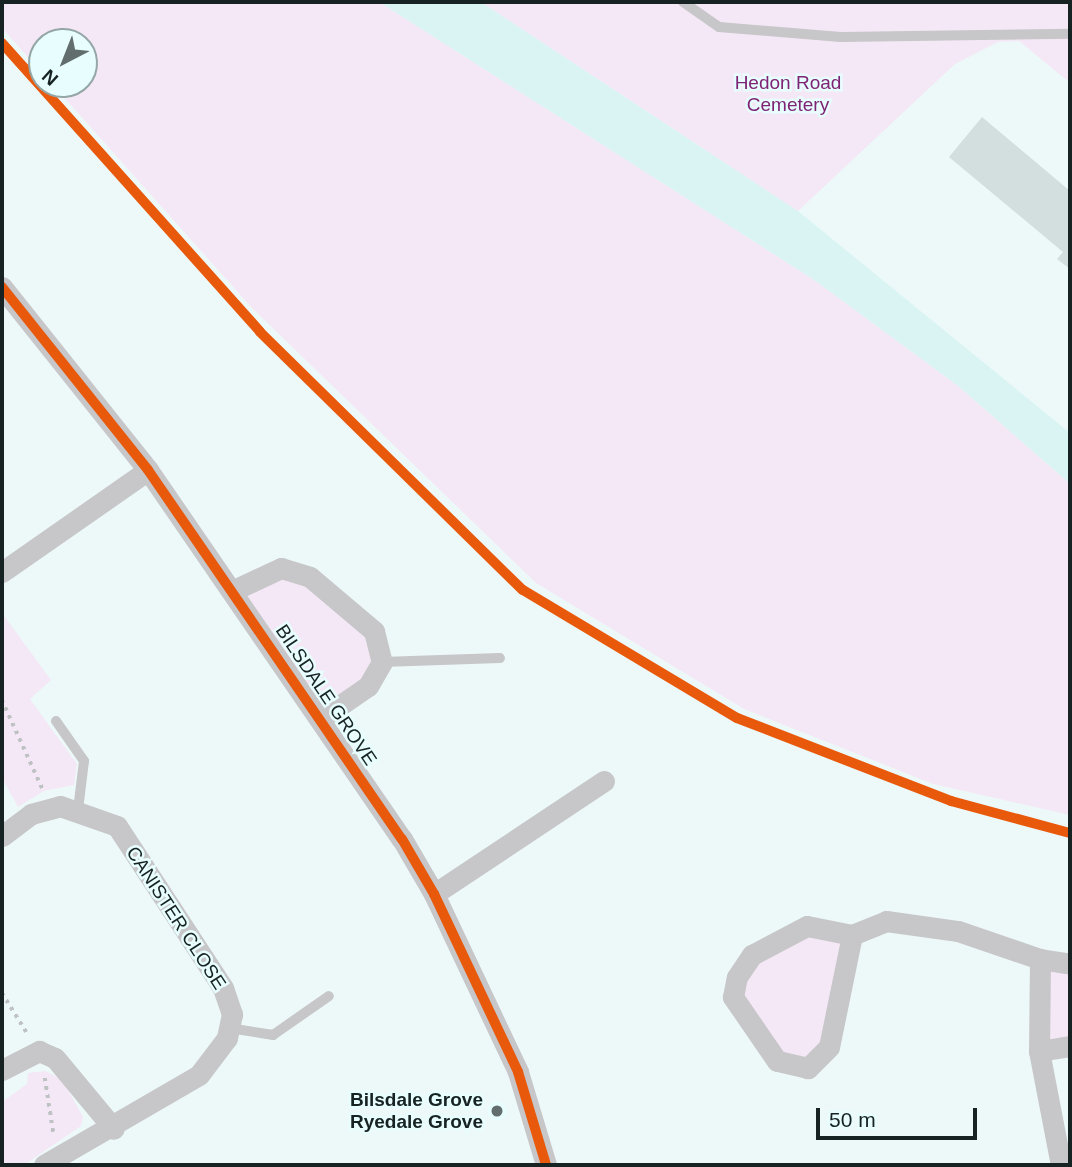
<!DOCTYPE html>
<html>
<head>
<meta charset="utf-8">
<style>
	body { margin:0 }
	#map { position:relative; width:1072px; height:1167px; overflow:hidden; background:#edf9f9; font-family:Helvetica,sans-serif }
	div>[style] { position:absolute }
	.built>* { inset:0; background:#daf4f4 }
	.green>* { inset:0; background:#f4e8f6 }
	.building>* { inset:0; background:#d3dede }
	.path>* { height:3.5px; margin-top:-1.75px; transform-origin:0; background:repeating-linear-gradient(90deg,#bfc2c3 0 3.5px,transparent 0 8.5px) }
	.lane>* { height:10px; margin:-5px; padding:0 5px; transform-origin:5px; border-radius:5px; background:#c7c6c8 }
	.street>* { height:21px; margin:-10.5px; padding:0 10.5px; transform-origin:10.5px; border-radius:10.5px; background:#c7c6c8 }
	.cycleway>* { height:10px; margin:-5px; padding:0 5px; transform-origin:5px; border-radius:5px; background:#e8590c }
	.dots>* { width:19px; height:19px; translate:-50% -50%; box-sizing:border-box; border:4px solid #e8fefe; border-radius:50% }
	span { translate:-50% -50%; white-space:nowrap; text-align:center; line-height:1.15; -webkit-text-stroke:5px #e8fefe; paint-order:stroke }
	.park-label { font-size:19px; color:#7f2374 }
	.street-label { font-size:19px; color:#172222 }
	.poi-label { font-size:19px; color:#172222; font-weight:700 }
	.right { translate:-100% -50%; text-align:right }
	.frame { position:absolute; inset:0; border:4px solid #172222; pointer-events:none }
	.north { position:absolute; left:28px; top:28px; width:70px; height:70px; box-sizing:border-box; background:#e8fefe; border:2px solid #94a6a6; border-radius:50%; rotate:222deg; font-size:19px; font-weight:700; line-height:28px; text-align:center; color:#172222 }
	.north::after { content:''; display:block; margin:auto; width:24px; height:32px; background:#626d6d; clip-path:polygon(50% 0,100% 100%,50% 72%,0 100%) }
	.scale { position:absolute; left:816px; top:1108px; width:161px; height:32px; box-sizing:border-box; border:4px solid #172222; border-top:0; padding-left:9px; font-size:21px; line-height:24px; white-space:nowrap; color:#172222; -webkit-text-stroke:5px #e8fefe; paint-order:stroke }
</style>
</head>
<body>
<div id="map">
	<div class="built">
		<div style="clip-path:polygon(379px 2px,481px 2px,798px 211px,1070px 433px,1070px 484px,958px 386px,814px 280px)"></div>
	</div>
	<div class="green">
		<div style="clip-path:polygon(2px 2px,379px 2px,814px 280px,958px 386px,1070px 484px,1070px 815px,933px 784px,744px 709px,536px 583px,252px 308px,52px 84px,84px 84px,84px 42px,42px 42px,42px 73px,2px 28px)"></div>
		<div style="clip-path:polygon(481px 2px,1070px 2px,1070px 83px,1019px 41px,998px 42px,955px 64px,798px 211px)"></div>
		<div style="clip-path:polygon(281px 568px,374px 631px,382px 662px,322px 718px,234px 590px)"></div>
		<div style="clip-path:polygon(2px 613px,51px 680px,30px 699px,77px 764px,74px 785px,44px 791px,18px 807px,2px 778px)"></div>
		<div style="clip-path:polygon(807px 927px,852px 935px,829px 1047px,808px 1068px,777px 1061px,733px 997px,737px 977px)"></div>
		<div style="clip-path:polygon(1040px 959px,1070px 964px,1070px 1046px,1039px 1051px)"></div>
		<div style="clip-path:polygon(45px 1071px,62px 1079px,83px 1117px,81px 1126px,24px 1165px,2px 1165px,2px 1102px,27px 1084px,28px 1073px)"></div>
	</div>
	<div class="building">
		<div style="clip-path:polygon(982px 117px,1070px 191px,1070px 269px,1057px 259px,1063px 252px,949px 157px)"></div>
	</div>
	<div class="path">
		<div style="left:2px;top:700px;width:99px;rotate:65.5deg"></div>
		<div style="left:2px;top:993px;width:47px;rotate:58deg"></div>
		<div style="left:45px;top:1078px;width:59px;rotate:81.2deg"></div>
	</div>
	<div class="lane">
		<div style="left:683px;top:2px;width:44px;rotate:34.8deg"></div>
		<div style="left:719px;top:27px;width:122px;rotate:4.7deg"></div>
		<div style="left:841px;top:37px;width:229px;rotate:-0.8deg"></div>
		<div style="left:382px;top:662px;width:118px;rotate:-1.9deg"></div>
		<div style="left:56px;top:721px;width:49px;rotate:55deg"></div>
		<div style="left:84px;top:761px;width:49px;rotate:97deg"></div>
		<div style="left:229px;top:1028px;width:45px;rotate:9deg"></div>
		<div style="left:273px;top:1035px;width:68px;rotate:-34.9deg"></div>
	</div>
	<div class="street">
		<div style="left:2px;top:287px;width:234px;rotate:51.4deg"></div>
		<div style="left:148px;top:470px;width:448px;rotate:55.5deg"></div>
		<div style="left:402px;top:839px;width:64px;rotate:59.8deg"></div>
		<div style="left:434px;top:894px;width:197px;rotate:64.7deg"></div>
		<div style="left:518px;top:1072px;width:97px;rotate:73.2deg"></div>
		<div style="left:2px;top:572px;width:178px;rotate:-34.9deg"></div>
		<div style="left:234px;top:590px;width:52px;rotate:-25.1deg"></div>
		<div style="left:281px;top:568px;width:30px;rotate:17deg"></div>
		<div style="left:310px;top:577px;width:84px;rotate:40.2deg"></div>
		<div style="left:374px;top:631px;width:32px;rotate:76deg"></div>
		<div style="left:382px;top:662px;width:28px;rotate:120deg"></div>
		<div style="left:368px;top:686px;width:56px;rotate:145.2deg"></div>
		<div style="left:2px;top:836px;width:36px;rotate:-37deg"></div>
		<div style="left:31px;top:814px;width:30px;rotate:-15deg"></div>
		<div style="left:60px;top:806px;width:60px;rotate:19.3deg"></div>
		<div style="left:117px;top:826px;width:194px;rotate:56.8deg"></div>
		<div style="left:223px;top:988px;width:28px;rotate:71deg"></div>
		<div style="left:232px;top:1014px;width:25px;rotate:102deg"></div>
		<div style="left:227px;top:1038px;width:46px;rotate:127.1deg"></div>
		<div style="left:199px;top:1075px;width:179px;rotate:149.9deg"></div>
		<div style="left:434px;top:894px;width:204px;rotate:-33.6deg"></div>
		<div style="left:852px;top:935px;width:114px;rotate:101.6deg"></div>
		<div style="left:829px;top:1047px;width:30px;rotate:135deg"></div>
		<div style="left:808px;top:1068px;width:32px;rotate:-167deg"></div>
		<div style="left:777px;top:1061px;width:78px;rotate:-124.5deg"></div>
		<div style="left:733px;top:997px;width:20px;rotate:-79deg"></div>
		<div style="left:737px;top:977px;width:27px;rotate:-56deg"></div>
		<div style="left:752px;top:955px;width:62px;rotate:-27.8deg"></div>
		<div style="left:807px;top:926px;width:46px;rotate:11.3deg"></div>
		<div style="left:852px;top:935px;width:37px;rotate:-22deg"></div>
		<div style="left:886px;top:921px;width:73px;rotate:7.9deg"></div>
		<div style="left:958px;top:931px;width:87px;rotate:18.9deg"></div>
		<div style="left:1040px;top:959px;width:92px;rotate:90.6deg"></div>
		<div style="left:1039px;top:1051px;width:116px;rotate:79.1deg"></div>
		<div style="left:1040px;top:959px;width:30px;rotate:9deg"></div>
		<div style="left:1039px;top:1051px;width:31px;rotate:-9deg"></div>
		<div style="left:2px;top:1070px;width:42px;rotate:-27.2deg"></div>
		<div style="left:39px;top:1051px;width:17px;rotate:24deg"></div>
		<div style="left:55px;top:1058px;width:92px;rotate:50.3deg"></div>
	</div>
	<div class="cycleway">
		<div style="left:2px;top:43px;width:387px;rotate:48.2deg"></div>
		<div style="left:260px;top:332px;width:368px;rotate:44.5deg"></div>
		<div style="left:523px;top:590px;width:249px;rotate:30.9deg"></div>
		<div style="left:737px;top:718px;width:230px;rotate:21.2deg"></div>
		<div style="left:951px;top:801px;width:123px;rotate:15.1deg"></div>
		<div style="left:2px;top:287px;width:234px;rotate:51.4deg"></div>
		<div style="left:148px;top:470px;width:448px;rotate:55.5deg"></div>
		<div style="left:402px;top:839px;width:64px;rotate:59.8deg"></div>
		<div style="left:434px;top:894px;width:197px;rotate:64.7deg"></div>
		<div style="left:518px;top:1072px;width:97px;rotate:73.2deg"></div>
	</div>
	<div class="dots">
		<div style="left:497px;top:1111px;background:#626d6d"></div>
	</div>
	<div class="park-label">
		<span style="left:788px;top:94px">Hedon Road<br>Cemetery</span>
	</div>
	<div class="street-label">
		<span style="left:326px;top:695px;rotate:56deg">BILSDALE GROVE</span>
		<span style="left:176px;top:918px;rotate:57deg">CANISTER CLOSE</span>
	</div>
	<div class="poi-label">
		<span class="right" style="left:483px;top:1111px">Bilsdale Grove<br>Ryedale Grove</span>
	</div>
	<div class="frame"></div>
	<div class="north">N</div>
	<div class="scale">50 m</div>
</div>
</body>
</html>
